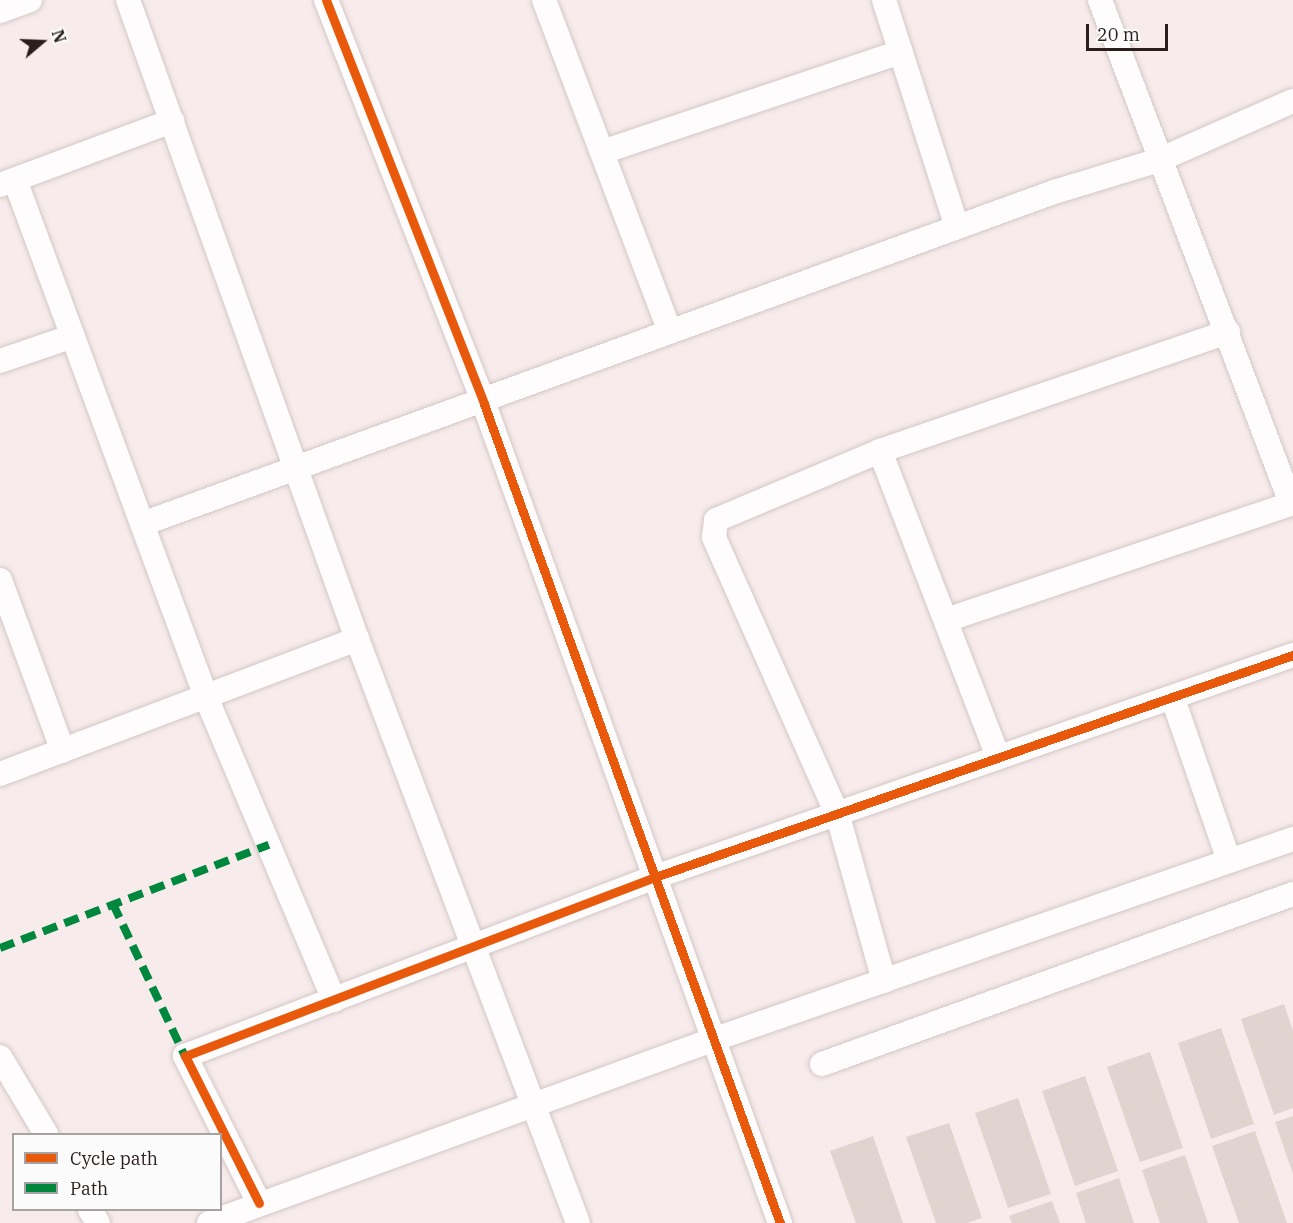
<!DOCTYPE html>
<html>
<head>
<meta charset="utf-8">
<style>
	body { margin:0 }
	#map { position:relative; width:1293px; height:1223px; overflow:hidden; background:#f7eceb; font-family:"IBM Plex Serif",serif }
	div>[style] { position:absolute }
	.building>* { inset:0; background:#e0d4d0 }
	.roads { filter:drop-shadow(0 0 2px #d3c7c6) drop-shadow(0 0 2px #d3c7c6) }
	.street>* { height:24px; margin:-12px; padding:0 12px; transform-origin:12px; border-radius:12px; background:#fefcfc }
	.quiet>* { height:8px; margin-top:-4px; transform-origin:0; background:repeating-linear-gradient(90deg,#00873e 0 15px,transparent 0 23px) }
	.cycleway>* { height:9px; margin:-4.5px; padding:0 4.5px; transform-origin:4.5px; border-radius:4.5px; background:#e8590c }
	span { translate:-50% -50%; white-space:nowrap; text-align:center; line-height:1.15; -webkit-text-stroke:4.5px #fbfbfb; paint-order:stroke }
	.legend { position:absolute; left:12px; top:1133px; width:210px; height:78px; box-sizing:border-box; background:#fbfbfb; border:2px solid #a7a3a2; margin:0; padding:8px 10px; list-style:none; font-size:18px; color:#2a1e1c }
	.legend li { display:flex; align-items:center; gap:12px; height:30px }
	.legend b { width:30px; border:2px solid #a7a3a2 }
	.north { position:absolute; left:12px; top:12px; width:60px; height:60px; -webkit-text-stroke:4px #fbfbfb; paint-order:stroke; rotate:71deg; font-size:16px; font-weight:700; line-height:24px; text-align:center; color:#2a1e1c }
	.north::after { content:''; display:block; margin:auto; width:21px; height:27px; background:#2a1e1c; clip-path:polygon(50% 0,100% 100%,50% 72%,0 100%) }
	.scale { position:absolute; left:1086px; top:24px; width:82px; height:27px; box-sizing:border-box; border:3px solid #2a1e1c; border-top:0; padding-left:8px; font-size:18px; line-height:21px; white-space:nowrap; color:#2a1e1c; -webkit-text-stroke:4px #fbfbfb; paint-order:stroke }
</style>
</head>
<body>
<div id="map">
	<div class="building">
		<div style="clip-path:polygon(1284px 1004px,1293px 1031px,1293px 1108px,1274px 1115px,1241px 1019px)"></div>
		<div style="clip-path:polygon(1221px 1028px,1254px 1124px,1211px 1139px,1178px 1043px)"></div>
		<div style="clip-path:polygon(1150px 1052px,1183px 1148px,1140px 1162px,1107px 1067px)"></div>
		<div style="clip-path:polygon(1085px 1076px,1118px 1171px,1075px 1186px,1042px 1091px)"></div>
		<div style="clip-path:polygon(1018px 1098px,1051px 1194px,1008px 1208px,975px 1113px)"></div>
		<div style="clip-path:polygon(1293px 1116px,1293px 1174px,1275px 1122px)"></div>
		<div style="clip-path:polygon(949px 1123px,982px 1218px,967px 1223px,936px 1223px,906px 1137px)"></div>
		<div style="clip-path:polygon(1255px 1131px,1287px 1223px,1239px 1223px,1212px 1146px)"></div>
		<div style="clip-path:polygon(873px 1136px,903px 1223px,856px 1223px,830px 1151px)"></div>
		<div style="clip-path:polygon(1185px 1155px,1208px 1223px,1160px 1223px,1142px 1170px)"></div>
		<div style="clip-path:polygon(1119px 1178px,1134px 1223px,1086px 1223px,1076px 1193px)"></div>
		<div style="clip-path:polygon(1052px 1201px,1060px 1223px,1012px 1223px,1009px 1216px)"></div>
	</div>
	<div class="roads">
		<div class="street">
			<div style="left:128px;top:0;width:679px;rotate:70.28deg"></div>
			<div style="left:357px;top:639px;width:624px;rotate:69.27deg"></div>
			<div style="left:326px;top:0;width:434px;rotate:68.6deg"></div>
			<div style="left:484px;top:404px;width:871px;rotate:70.13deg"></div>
			<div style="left:544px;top:0;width:354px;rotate:69.2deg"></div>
			<div style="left:884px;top:0;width:238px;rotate:72.2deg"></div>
			<div style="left:1100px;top:0;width:538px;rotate:69.21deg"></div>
			<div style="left:0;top:11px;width:32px;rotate:-20deg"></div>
			<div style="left:602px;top:152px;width:315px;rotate:-18.5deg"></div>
			<div style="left:15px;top:180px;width:551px;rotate:69.72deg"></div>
			<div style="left:206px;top:697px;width:329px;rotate:67.1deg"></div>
			<div style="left:0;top:185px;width:184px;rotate:-20.4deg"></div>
			<div style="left:0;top:361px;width:77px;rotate:-18.9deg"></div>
			<div style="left:880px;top:451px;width:328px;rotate:68.9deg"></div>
			<div style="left:145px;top:523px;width:967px;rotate:-20.01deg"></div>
			<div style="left:1054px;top:192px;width:110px;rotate:-16.9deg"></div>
			<div style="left:1159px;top:160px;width:146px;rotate:-23.8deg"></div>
			<div style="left:0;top:580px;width:182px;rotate:69.8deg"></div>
			<div style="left:946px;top:620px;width:366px;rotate:-18.6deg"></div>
			<div style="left:1173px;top:699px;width:171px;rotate:70.9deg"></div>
			<div style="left:0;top:774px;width:382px;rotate:-20.7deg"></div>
			<div style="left:884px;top:981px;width:171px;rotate:-105.6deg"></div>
			<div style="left:838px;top:816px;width:305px;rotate:-114deg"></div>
			<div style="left:714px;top:537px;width:17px;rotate:-83deg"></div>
			<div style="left:716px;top:520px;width:178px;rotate:-22.8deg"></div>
			<div style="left:880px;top:451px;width:368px;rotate:-18.9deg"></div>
			<div style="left:0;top:1057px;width:90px;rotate:59.1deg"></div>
			<div style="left:822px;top:1064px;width:501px;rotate:-19.85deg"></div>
			<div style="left:259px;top:1203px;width:165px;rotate:-116.7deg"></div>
			<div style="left:185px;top:1056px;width:503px;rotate:-20.85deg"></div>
			<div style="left:655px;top:877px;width:676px;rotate:-19.19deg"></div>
			<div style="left:90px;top:1210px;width:15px;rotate:58deg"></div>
			<div style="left:209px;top:1223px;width:538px;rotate:-19.98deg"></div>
			<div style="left:715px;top:1039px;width:612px;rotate:-19.09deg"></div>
		</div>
	</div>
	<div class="quiet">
		<div style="left:113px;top:904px;width:168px;rotate:64.7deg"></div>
		<div style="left:0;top:948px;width:288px;rotate:-21deg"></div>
	</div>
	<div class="cycleway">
		<div style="left:326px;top:0;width:434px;rotate:68.6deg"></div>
		<div style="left:484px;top:404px;width:871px;rotate:70.13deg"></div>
		<div style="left:259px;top:1203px;width:165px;rotate:-116.7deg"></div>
		<div style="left:185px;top:1056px;width:503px;rotate:-20.85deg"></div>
		<div style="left:655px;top:877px;width:676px;rotate:-19.19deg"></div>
	</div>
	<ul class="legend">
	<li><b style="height:8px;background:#e8590c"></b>Cycle path</li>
	<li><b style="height:8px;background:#00873e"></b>Path</li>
	</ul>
	<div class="north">N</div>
	<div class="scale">20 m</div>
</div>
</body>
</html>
